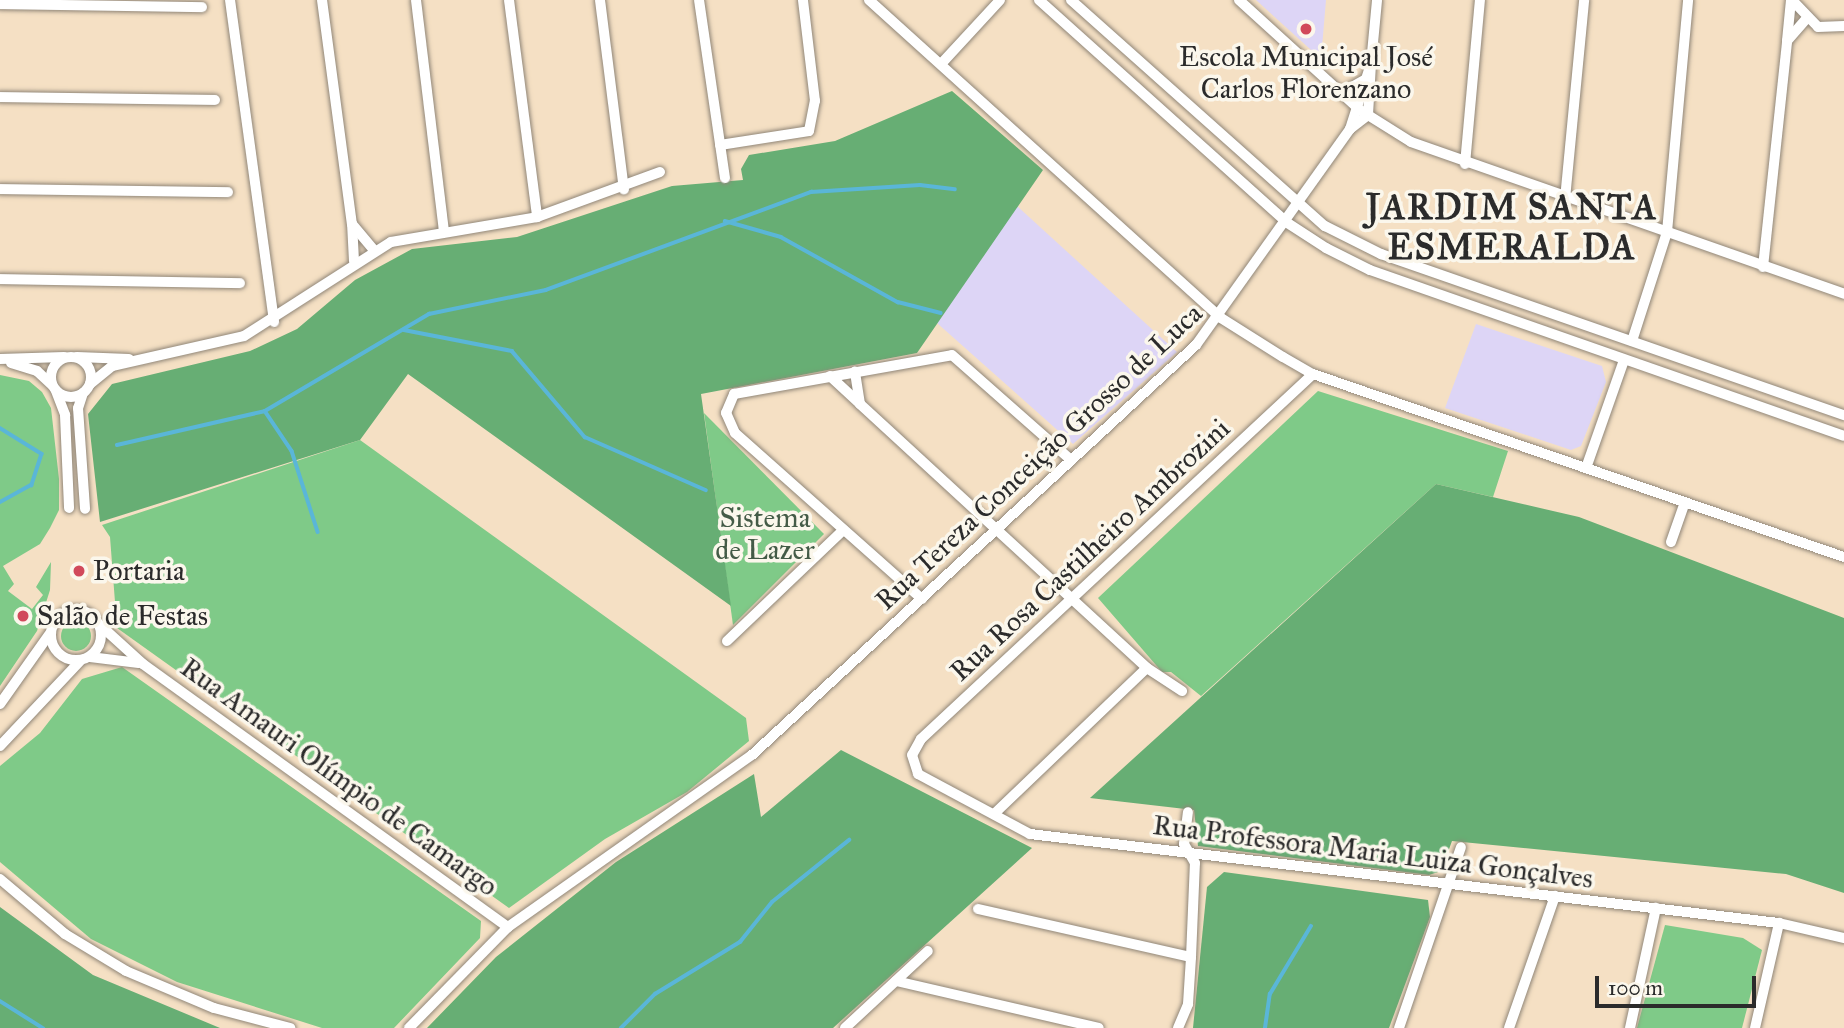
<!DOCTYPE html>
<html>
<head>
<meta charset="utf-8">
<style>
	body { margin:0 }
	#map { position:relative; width:1844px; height:1028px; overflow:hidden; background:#f5e0c4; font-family:"IM FELL Great Primer",serif }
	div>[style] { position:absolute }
	.built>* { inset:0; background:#ddd5f6 }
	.green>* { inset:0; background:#7fca88 }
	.round { border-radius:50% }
	.forest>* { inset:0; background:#67ae74 }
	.stream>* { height:3.5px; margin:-1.75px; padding:0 1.75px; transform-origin:1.75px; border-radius:1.75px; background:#5ab6d8 }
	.roads { filter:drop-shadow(0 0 2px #908678) drop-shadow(0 0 2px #908678) }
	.street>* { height:10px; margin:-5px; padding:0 5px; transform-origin:5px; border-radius:5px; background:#fff }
	.street>.ring { margin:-5px; padding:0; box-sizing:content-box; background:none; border:10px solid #fff; border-radius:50% }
	.dots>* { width:19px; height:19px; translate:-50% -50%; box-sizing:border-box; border:4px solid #fbf7ec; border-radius:50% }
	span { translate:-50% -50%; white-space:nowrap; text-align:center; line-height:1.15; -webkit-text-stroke:7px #fbf7ec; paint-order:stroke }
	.poi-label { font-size:28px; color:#2b2b2b }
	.left { translate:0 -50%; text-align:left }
	.street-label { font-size:28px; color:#2b2b2b }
	.park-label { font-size:28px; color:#445b47 }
	.district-label { font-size:35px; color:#2b2b2b; font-weight:700; letter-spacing:2px }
	.scale { position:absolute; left:1595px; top:976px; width:161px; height:32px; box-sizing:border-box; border:4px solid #2b2b2b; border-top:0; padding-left:9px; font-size:21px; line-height:24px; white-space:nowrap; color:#2b2b2b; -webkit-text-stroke:5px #fbf7ec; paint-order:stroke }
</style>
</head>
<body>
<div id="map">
	<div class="built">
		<div style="clip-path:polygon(1256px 0,1326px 0,1321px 59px)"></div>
		<div style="clip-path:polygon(1017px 206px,1177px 352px,1073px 444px,937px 323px)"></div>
		<div style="clip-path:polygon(1476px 324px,1602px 366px,1606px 382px,1581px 446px,1571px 450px,1445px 408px)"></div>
	</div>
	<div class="green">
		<div style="clip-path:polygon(0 375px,29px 381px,42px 392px,51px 408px,59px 479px,59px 510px,50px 528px,40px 544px,3px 566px,14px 584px,8px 591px,32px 609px,43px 595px,36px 587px,51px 562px,50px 590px,37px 631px,0 686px)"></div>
		<div style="clip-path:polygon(1318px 391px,1508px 451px,1493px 497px,1436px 484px,1201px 696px,1171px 672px,1162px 672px,1098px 598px)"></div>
		<div style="clip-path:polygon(704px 413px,824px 534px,733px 625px)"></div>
		<div style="clip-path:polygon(360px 440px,746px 718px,749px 741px,687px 792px,605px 839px,509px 908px,117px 628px,110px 537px,102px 525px)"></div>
		<div class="round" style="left:61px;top:621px;width:30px;height:30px"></div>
		<div style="clip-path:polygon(122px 667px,481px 921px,480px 938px,394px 1028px,322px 1028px,177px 982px,91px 939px,0 862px,0 766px,40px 733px,82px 679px)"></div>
		<div style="clip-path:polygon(1665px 925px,1743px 938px,1762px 950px,1742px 1028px,1637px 1028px)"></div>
	</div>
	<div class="forest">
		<div style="clip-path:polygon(952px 91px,1043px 170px,917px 353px,701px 394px,731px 606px,408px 374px,360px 440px,100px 522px,88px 414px,112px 384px,250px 351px,297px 329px,355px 280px,412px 249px,517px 237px,672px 186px,743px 180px,741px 169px,749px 155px,835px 141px)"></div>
		<div style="clip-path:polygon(1436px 484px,1579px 517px,1844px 618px,1844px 893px,1786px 874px,1452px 841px,1441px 871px,1429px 875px,1198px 846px,1194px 810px,1090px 798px)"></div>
		<div style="clip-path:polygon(841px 750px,1032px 848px,833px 1028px,427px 1028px,496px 957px,616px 862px,754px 774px,761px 817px)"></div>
		<div style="clip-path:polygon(1224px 872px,1428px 900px,1430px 917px,1389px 1028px,1193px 1028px,1207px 887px)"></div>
		<div style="clip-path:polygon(0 907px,93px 975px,220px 1028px,0 1028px)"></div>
	</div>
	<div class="stream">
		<div style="left:725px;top:221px;width:58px;rotate:15.9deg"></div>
		<div style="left:781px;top:237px;width:134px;rotate:29.1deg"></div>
		<div style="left:898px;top:302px;width:44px;rotate:14.3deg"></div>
		<div style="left:404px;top:330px;width:110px;rotate:11deg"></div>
		<div style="left:512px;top:351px;width:113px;rotate:49.7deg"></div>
		<div style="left:585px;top:437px;width:132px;rotate:23.7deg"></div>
		<div style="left:265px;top:411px;width:48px;rotate:56deg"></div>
		<div style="left:292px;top:451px;width:85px;rotate:72.2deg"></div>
		<div style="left:0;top:428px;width:49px;rotate:31.8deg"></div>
		<div style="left:42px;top:454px;width:33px;rotate:108deg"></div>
		<div style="left:32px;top:485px;width:37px;rotate:151deg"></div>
		<div style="left:117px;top:445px;width:152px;rotate:-12.9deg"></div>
		<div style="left:265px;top:411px;width:191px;rotate:-30.6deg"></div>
		<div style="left:429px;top:314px;width:119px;rotate:-11.6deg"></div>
		<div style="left:546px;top:290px;width:283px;rotate:-20.3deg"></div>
		<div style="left:811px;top:192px;width:109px;rotate:-3.7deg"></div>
		<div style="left:920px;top:185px;width:35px;rotate:7deg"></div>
		<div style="left:0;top:1001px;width:51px;rotate:32.1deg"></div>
		<div style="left:621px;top:1028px;width:48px;rotate:-45deg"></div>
		<div style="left:655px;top:994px;width:100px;rotate:-31.5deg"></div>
		<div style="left:740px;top:942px;width:51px;rotate:-51.3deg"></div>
		<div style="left:772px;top:902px;width:99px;rotate:-38.8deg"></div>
		<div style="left:1265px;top:1028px;width:34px;rotate:-82deg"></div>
		<div style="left:1270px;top:994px;width:79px;rotate:-58.9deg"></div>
	</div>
	<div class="roads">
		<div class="street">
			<div style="left:230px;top:0;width:325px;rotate:82.2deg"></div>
			<div style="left:322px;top:0;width:226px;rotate:82.4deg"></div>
			<div style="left:416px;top:0;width:232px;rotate:83.1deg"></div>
			<div style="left:509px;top:0;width:219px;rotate:82.6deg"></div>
			<div style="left:600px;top:0;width:191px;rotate:82.8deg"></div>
			<div style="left:699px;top:0;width:180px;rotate:81.7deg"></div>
			<div style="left:869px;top:0;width:474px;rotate:42.1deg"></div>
			<div style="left:1221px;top:318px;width:73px;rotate:32.2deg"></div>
			<div style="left:1283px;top:357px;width:34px;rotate:30deg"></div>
			<div style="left:1313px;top:374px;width:562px;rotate:19.02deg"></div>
			<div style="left:1039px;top:0;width:332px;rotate:41.9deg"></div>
			<div style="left:1286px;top:222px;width:48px;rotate:33deg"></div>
			<div style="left:1326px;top:248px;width:49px;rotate:26.6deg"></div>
			<div style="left:1370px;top:270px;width:502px;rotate:19.3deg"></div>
			<div style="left:1071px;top:0;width:340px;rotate:41.7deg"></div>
			<div style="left:1325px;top:226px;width:63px;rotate:26.6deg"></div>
			<div style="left:1381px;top:254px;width:490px;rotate:19.2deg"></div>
			<div style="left:1239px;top:0;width:164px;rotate:42.3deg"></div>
			<div style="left:1360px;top:110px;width:60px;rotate:32.1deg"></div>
			<div style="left:1411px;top:142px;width:459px;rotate:19.3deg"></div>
			<div style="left:1791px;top:0;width:41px;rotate:95.6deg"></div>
			<div style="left:1787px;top:41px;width:30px;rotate:-49deg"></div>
			<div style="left:1792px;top:0;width:37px;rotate:46deg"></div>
			<div style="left:1818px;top:27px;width:26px;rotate:-2deg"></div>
			<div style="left:0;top:4px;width:202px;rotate:0.9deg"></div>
			<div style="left:941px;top:64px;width:87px;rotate:-47.3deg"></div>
			<div style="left:1371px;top:64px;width:64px;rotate:-84.6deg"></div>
			<div style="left:1341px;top:93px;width:29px;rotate:-29deg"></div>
			<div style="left:1366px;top:79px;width:16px;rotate:-72deg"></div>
			<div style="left:1371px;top:64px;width:51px;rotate:93.4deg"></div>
			<div style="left:1368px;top:115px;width:23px;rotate:142deg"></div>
			<div style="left:1350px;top:129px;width:52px;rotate:-72.3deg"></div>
			<div style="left:0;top:97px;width:215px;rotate:0.8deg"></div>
			<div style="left:720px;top:145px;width:90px;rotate:-8.9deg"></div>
			<div style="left:809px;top:131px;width:31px;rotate:-79deg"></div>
			<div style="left:815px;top:101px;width:102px;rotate:-96.8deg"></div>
			<div style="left:1465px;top:164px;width:165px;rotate:-84.8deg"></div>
			<div style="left:0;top:189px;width:228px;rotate:0.8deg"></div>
			<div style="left:1565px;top:199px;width:200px;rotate:-84.5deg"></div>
			<div style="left:354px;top:261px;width:37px;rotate:-93deg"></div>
			<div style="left:352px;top:224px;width:33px;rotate:50deg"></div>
			<div style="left:1763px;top:267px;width:227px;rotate:-83.9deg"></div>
			<div style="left:0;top:279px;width:240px;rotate:1deg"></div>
			<div style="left:1632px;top:341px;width:114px;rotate:-72.2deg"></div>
			<div style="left:1667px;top:232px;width:233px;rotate:-84.8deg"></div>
			<div class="ring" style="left:51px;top:357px;width:30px;height:30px"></div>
			<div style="left:77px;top:357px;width:52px;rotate:2.2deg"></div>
			<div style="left:0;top:359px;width:64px;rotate:-1.8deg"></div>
			<div style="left:11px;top:363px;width:27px;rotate:17deg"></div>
			<div style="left:37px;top:371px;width:21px;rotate:43deg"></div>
			<div style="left:1313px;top:374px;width:536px;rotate:137.04deg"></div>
			<div style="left:921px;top:739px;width:18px;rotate:119deg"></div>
			<div style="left:912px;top:755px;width:20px;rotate:72deg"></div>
			<div style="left:918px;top:774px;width:127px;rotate:28.2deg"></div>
			<div style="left:1030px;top:834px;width:754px;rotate:6.78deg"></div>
			<div style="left:1779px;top:923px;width:67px;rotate:13deg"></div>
			<div style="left:830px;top:376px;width:41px;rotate:43deg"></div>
			<div style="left:860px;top:404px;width:33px;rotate:-99deg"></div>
			<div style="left:90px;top:384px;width:28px;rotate:-39deg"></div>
			<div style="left:112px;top:366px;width:135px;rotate:-12.8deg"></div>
			<div style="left:244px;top:336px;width:174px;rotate:-32.6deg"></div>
			<div style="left:391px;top:242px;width:148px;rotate:-9.7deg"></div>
			<div style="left:537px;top:217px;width:131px;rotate:-20.1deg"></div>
			<div style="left:56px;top:391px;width:26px;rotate:69deg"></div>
			<div style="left:65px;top:415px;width:93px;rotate:87.5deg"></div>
			<div style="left:83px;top:393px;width:16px;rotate:108deg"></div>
			<div style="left:78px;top:408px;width:101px;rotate:86deg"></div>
			<div style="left:860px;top:404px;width:390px;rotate:42.6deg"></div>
			<div style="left:1147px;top:668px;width:42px;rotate:33.3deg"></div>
			<div style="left:1586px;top:468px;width:114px;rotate:-70.6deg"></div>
			<div style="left:1671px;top:542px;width:42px;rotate:-70.7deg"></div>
			<div style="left:922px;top:599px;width:250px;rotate:-138.4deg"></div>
			<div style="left:735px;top:433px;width:22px;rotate:-114deg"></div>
			<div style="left:726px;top:413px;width:21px;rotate:-67deg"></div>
			<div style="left:734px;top:394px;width:221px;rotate:-10.1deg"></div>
			<div style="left:952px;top:355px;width:159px;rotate:41.4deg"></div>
			<div class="ring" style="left:51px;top:610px;width:40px;height:40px"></div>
			<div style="left:100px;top:625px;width:58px;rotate:42.2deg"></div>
			<div style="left:143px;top:664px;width:450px;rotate:35.8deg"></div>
			<div style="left:727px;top:641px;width:161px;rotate:-43.7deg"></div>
			<div style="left:90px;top:657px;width:49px;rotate:7deg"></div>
			<div style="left:0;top:704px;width:88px;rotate:-54.7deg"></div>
			<div style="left:0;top:746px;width:117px;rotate:-46.7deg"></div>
			<div style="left:994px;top:814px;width:211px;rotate:-43.7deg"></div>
			<div style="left:0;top:879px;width:85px;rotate:40.2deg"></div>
			<div style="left:65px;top:934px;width:71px;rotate:31.2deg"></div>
			<div style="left:126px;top:971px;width:95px;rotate:22.8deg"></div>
			<div style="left:214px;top:1008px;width:79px;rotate:14.7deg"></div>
			<div style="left:978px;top:909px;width:218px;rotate:12.7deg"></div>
			<div style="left:896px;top:981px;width:208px;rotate:13deg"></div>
			<div style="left:409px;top:1028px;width:141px;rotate:-45.6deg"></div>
			<div style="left:508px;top:927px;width:299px;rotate:-35.2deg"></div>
			<div style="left:752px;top:755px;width:604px;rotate:-42.72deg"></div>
			<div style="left:1196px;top:345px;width:265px;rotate:-54.5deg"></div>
			<div style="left:845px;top:1028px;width:113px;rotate:-42.9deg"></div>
			<div style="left:1178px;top:1028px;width:26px;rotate:-67deg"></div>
			<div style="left:1188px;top:1004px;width:47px;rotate:-86.3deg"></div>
			<div style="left:1191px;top:957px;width:94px;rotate:-87.6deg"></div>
			<div style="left:1195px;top:863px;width:22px;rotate:-120deg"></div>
			<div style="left:1184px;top:844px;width:32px;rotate:-83deg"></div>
			<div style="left:1399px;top:1028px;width:191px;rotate:-71.1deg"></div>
			<div style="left:1509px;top:1028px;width:140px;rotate:-70.8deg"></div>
			<div style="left:1630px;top:1028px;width:123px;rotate:-77.8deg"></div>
			<div style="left:1755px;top:1028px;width:108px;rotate:-77.1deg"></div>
		</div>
	</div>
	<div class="dots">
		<div style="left:1306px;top:29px;background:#d1495b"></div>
		<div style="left:79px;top:571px;background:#d1495b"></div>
		<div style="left:23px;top:616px;background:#d1495b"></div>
	</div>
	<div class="poi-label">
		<span style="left:1306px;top:73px">Escola Municipal José<br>Carlos Florenzano</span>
		<span class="left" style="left:93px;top:571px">Portaria</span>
		<span class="left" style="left:37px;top:616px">Salão de Festas</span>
	</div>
	<div class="street-label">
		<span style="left:1039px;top:457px;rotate:-43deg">Rua Tereza Conceição Grosso de Luca</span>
		<span style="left:1090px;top:550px;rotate:-43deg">Rua Rosa Castilheiro Ambrozini</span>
		<span style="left:339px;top:777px;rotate:36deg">Rua Amauri Olímpio de Camargo</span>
		<span style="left:1373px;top:852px;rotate:7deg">Rua Professora Maria Luiza Gonçalves</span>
	</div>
	<div class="park-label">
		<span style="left:765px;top:534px">Sistema<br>de Lazer</span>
	</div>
	<div class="district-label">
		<span style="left:1512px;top:228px">JARDIM SANTA<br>ESMERALDA</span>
	</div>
	<div class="scale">100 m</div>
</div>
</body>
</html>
